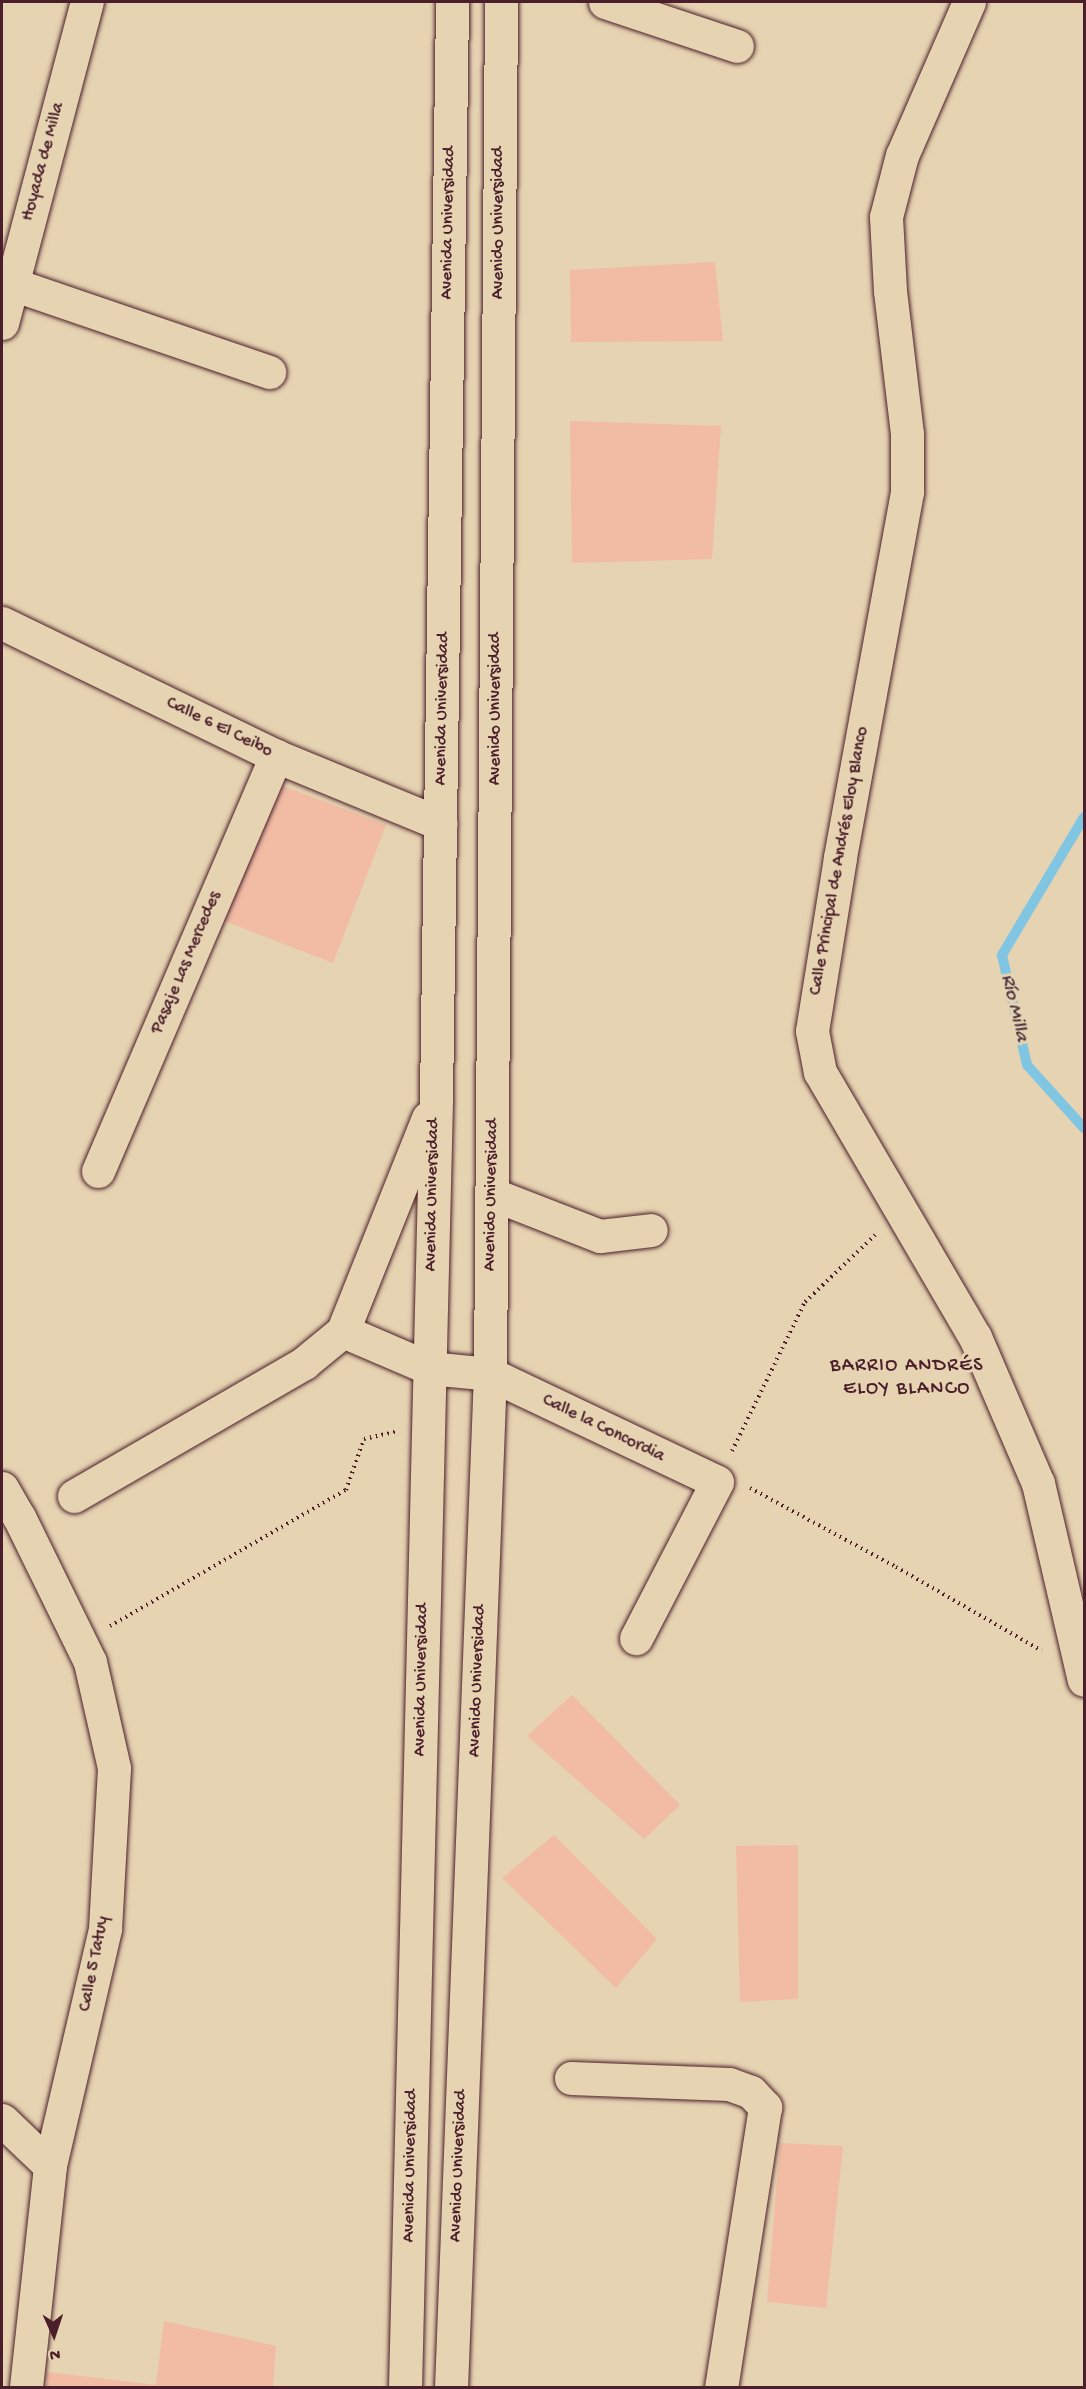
<!DOCTYPE html>
<html>
<head>
<meta charset="utf-8">
<style>
	body { margin:0 }
	#map { position:relative; width:1086px; height:2389px; overflow:hidden; background:#e6d3b1; font-family:"Gochi Hand",sans-serif }
	div>[style] { position:absolute }
	.stream>* { height:10px; margin:-5px; padding:0 5px; transform-origin:5px; border-radius:5px; background:#80c5e1 }
	.building>* { inset:0; background:#f1bba4 }
	.path>* { height:4px; margin-top:-2px; transform-origin:0; background:repeating-linear-gradient(90deg,#4a1f2b 0 1.5px,transparent 0 6px) }
	.roads { filter:drop-shadow(0 0 2px #4a1f2b) drop-shadow(0 0 2px #4a1f2b) }
	.minor>* { height:33px; margin:-16.5px; padding:0 16.5px; transform-origin:16.5px; border-radius:16.5px; background:#e6d3b1 }
	span { translate:-50% -50%; white-space:nowrap; text-align:center; line-height:1.15; -webkit-text-stroke:6px #e6d3b1; paint-order:stroke }
	.street-label { font-size:18px; color:#4a1f2b }
	.water-label { font-size:20px; color:#523846; font-style:italic }
	.neighbourhood-label { font-size:20px; color:#4a1f2b; letter-spacing:1.5px }
	.frame { position:absolute; inset:0; border:3px solid #4a1f2b; pointer-events:none }
	.north { position:absolute; left:24px; top:2305px; width:60px; height:60px; -webkit-text-stroke:4px #e6d3b1; paint-order:stroke; rotate:177deg; font-size:16px; font-weight:700; line-height:24px; text-align:center; color:#4a1f2b }
	.north::after { content:''; display:block; margin:auto; width:21px; height:27px; background:#4a1f2b; clip-path:polygon(50% 0,100% 100%,50% 72%,0 100%) }
</style>
</head>
<body>
<div id="map">
	<div class="stream">
		<div style="left:1084px;top:817px;width:161px;rotate:120.7deg"></div>
		<div style="left:1002px;top:955px;width:113px;rotate:77.2deg"></div>
		<div style="left:1027px;top:1065px;width:85px;rotate:47.9deg"></div>
	</div>
	<div class="building">
		<div style="clip-path:polygon(715px 262px,723px 341px,571px 342px,570px 270px)"></div>
		<div style="clip-path:polygon(570px 421px,721px 426px,712px 559px,572px 563px)"></div>
		<div style="clip-path:polygon(275px 783px,386px 825px,333px 963px,222px 920px)"></div>
		<div style="clip-path:polygon(572px 1695px,680px 1805px,644px 1839px,527px 1736px)"></div>
		<div style="clip-path:polygon(554px 1835px,657px 1939px,616px 1988px,502px 1878px)"></div>
		<div style="clip-path:polygon(798px 1845px,798px 1999px,740px 2002px,736px 1846px)"></div>
		<div style="clip-path:polygon(780px 2143px,843px 2146px,826px 2308px,767px 2302px)"></div>
		<div style="clip-path:polygon(164px 2321px,276px 2346px,273px 2388px,46px 2388px,47px 2372px,156px 2385px)"></div>
	</div>
	<div class="path">
		<div style="left:732px;top:1451px;width:166px;rotate:-63.9deg"></div>
		<div style="left:805px;top:1302px;width:97px;rotate:-43.7deg"></div>
		<div style="left:750px;top:1488px;width:166px;rotate:28.4deg"></div>
		<div style="left:896px;top:1567px;width:168px;rotate:29.9deg"></div>
		<div style="left:110px;top:1626px;width:272px;rotate:-30deg"></div>
		<div style="left:346px;top:1490px;width:54px;rotate:-70.6deg"></div>
		<div style="left:364px;top:1439px;width:32px;rotate:-13deg"></div>
	</div>
	<div class="roads">
		<div class="minor">
			<div style="left:605px;top:2px;width:139px;rotate:18.4deg"></div>
			<div style="left:969px;top:2px;width:167px;rotate:113.6deg"></div>
			<div style="left:902px;top:155px;width:64px;rotate:104.5deg"></div>
			<div style="left:886px;top:217px;width:74px;rotate:86.9deg"></div>
			<div style="left:890px;top:291px;width:144px;rotate:83.2deg"></div>
			<div style="left:907px;top:434px;width:58px;rotate:90deg"></div>
			<div style="left:907px;top:492px;width:372px;rotate:100.4deg"></div>
			<div style="left:840px;top:858px;width:175px;rotate:99.2deg"></div>
			<div style="left:812px;top:1031px;width:42px;rotate:79deg"></div>
			<div style="left:820px;top:1072px;width:307px;rotate:59.7deg"></div>
			<div style="left:975px;top:1337px;width:159px;rotate:66.7deg"></div>
			<div style="left:1038px;top:1483px;width:202px;rotate:76.9deg"></div>
			<div style="left:12px;top:284px;width:272px;rotate:18.9deg"></div>
			<div style="left:2px;top:323px;width:332px;rotate:-75.2deg"></div>
			<div style="left:2px;top:623px;width:305px;rotate:25.9deg"></div>
			<div style="left:276px;top:756px;width:178px;rotate:22.4deg"></div>
			<div style="left:428px;top:1118px;width:229px;rotate:111.8deg"></div>
			<div style="left:343px;top:1331px;width:94px;rotate:23.3deg"></div>
			<div style="left:429px;top:1368px;width:61px;rotate:5.6deg"></div>
			<div style="left:490px;top:1374px;width:251px;rotate:25.4deg"></div>
			<div style="left:717px;top:1482px;width:176px;rotate:117.4deg"></div>
			<div style="left:98px;top:1171px;width:452px;rotate:-66.8deg"></div>
			<div style="left:492px;top:1194px;width:116px;rotate:21.3deg"></div>
			<div style="left:600px;top:1236px;width:51px;rotate:-6.7deg"></div>
			<div style="left:2px;top:1488px;width:34px;rotate:60deg"></div>
			<div style="left:19px;top:1517px;width:161px;rotate:63.9deg"></div>
			<div style="left:90px;top:1662px;width:109px;rotate:77.2deg"></div>
			<div style="left:114px;top:1768px;width:161px;rotate:93.2deg"></div>
			<div style="left:105px;top:1929px;width:243px;rotate:103.1deg"></div>
			<div style="left:50px;top:2166px;width:223px;rotate:96.2deg"></div>
			<div style="left:74px;top:1496px;width:266px;rotate:-30deg"></div>
			<div style="left:304px;top:1363px;width:50px;rotate:-39.4deg"></div>
			<div style="left:571px;top:2078px;width:158px;rotate:2.2deg"></div>
			<div style="left:729px;top:2084px;width:23px;rotate:20deg"></div>
			<div style="left:751px;top:2092px;width:21px;rotate:47deg"></div>
			<div style="left:765px;top:2107px;width:284px;rotate:98.9deg"></div>
			<div style="left:2px;top:2120px;width:66px;rotate:43.8deg"></div>
			<div style="left:405px;top:2388px;width:1291px;rotate:-88.62deg"></div>
			<div style="left:436px;top:1097px;width:1095px;rotate:-89.16deg"></div>
			<div style="left:451px;top:2388px;width:1015px;rotate:-87.8deg"></div>
			<div style="left:490px;top:1374px;width:1372px;rotate:-89.54deg"></div>
		</div>
	</div>
	<div class="street-label">
		<span style="left:44px;top:162px;rotate:-75deg">Hoyada de Milla</span>
		<span style="left:449px;top:223px;rotate:-89deg">Avenida Universidad</span>
		<span style="left:499px;top:223px;rotate:-90deg">Avenido Universidad</span>
		<span style="left:443px;top:709px;rotate:-89deg">Avenida Universidad</span>
		<span style="left:496px;top:709px;rotate:-90deg">Avenido Universidad</span>
		<span style="left:219px;top:728px;rotate:26deg">Calle 6 El Ceibo</span>
		<span style="left:840px;top:861px;rotate:-80deg">Calle Principal de Andrés Eloy Blanco</span>
		<span style="left:187px;top:963px;rotate:-67deg">Pasaje Las Mercedes</span>
		<span style="left:433px;top:1195px;rotate:-89deg">Avenida Universidad</span>
		<span style="left:492px;top:1195px;rotate:-89deg">Avenido Universidad</span>
		<span style="left:603px;top:1429px;rotate:26deg">Calle la Concordia</span>
		<span style="left:422px;top:1680px;rotate:-89deg">Avenida Universidad</span>
		<span style="left:478px;top:1681px;rotate:-88deg">Avenido Universidad</span>
		<span style="left:95px;top:1964px;rotate:-79deg">Calle 5 Tatuy</span>
		<span style="left:411px;top:2166px;rotate:-89deg">Avenida Universidad</span>
		<span style="left:459px;top:2166px;rotate:-88deg">Avenido Universidad</span>
	</div>
	<div class="water-label">
		<span style="left:1014px;top:1008px;rotate:77deg">Río Milla</span>
	</div>
	<div class="neighbourhood-label">
		<span style="left:907px;top:1378px">BARRIO ANDRÉS<br>ELOY BLANCO</span>
	</div>
	<div class="frame"></div>
	<div class="north">N</div>
</div>
</body>
</html>
